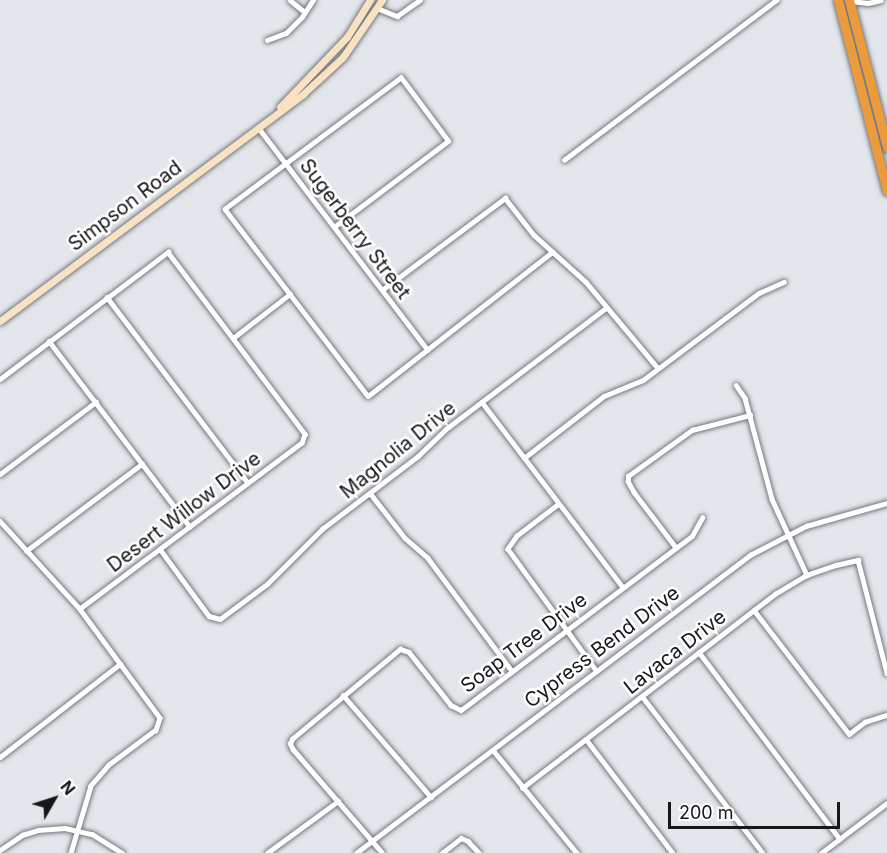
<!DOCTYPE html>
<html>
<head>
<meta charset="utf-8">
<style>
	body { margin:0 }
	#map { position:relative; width:887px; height:853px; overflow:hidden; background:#e3e7eb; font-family:Inter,sans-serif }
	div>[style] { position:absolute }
	.roads { filter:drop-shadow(0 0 2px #76787c) drop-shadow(0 0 2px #76787c) }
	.street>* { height:4.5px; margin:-2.25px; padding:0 2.25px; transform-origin:2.25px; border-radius:2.25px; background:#fff }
	.secondary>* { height:7px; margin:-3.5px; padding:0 3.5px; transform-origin:3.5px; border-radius:3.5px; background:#f9e1c4 }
	.highway>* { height:9px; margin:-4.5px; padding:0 4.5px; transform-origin:4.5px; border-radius:4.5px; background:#ec9b3c }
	span { translate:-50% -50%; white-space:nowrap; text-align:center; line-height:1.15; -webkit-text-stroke:5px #fff; paint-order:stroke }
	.street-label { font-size:20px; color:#161718 }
	.north { position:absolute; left:24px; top:769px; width:60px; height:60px; -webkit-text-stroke:4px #fff; paint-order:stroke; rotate:51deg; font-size:16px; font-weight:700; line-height:24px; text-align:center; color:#161718 }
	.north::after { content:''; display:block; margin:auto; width:21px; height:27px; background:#161718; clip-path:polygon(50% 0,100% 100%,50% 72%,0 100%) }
	.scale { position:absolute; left:668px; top:802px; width:172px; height:27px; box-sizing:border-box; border:3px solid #161718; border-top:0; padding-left:8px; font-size:18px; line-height:21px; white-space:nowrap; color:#161718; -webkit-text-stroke:4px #fff; paint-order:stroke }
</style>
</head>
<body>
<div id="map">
	<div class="roads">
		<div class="street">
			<div style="left:290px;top:0;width:19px;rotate:39deg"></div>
			<div style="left:850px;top:1px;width:18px;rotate:6deg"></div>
			<div style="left:868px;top:3px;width:13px;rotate:-13deg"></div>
			<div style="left:377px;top:8px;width:22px;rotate:22deg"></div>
			<div style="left:397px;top:16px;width:28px;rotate:-35deg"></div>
			<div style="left:267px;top:40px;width:20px;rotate:-20deg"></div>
			<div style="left:286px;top:33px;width:23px;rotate:-45deg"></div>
			<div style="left:302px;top:17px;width:20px;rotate:-57deg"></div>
			<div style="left:258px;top:127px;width:280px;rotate:52.7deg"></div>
			<div style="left:564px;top:160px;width:266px;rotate:-37deg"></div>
			<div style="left:334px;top:227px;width:143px;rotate:-37deg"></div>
			<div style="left:448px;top:141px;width:79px;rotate:-126.7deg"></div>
			<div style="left:401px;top:78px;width:219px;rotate:143.3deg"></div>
			<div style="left:225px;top:209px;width:235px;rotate:52.6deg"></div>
			<div style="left:368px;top:396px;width:234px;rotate:-38deg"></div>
			<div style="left:382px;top:290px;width:154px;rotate:-36.8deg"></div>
			<div style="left:505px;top:198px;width:47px;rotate:51.9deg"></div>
			<div style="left:534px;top:235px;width:70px;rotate:42.1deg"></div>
			<div style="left:586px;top:282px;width:112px;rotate:50.1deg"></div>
			<div style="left:107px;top:297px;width:233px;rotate:52.8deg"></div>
			<div style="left:233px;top:338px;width:72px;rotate:-37.7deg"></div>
			<div style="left:49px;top:341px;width:233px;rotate:52.8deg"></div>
			<div style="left:0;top:379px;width:211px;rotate:-37.1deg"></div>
			<div style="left:168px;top:252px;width:228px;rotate:53deg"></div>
			<div style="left:305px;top:434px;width:9px;rotate:108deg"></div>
			<div style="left:302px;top:443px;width:277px;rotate:143.2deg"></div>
			<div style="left:736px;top:385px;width:16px;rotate:55deg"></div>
			<div style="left:745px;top:398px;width:105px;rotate:75deg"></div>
			<div style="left:772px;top:499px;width:84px;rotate:65.3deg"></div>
			<div style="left:482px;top:402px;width:233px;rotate:52.7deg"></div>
			<div style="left:524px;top:458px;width:101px;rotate:-37.8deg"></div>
			<div style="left:604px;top:396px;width:42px;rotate:-22.3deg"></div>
			<div style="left:643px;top:380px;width:145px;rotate:-36.9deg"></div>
			<div style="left:759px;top:293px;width:27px;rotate:-24deg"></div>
			<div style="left:0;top:474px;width:120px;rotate:-36.9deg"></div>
			<div style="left:370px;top:493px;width:57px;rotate:52.1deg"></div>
			<div style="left:405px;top:538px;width:30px;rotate:41deg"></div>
			<div style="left:428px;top:558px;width:141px;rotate:53.4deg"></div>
			<div style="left:559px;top:504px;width:53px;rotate:142.7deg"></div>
			<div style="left:517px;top:536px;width:16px;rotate:125deg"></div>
			<div style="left:508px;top:549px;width:150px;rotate:54deg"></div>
			<div style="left:0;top:521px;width:119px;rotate:47.7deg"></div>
			<div style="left:80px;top:609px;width:135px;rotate:53.7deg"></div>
			<div style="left:160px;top:718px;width:13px;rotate:108deg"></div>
			<div style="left:156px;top:730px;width:59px;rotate:143.3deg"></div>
			<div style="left:109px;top:765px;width:28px;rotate:131deg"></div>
			<div style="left:91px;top:786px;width:70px;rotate:106.6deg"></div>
			<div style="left:675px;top:547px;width:68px;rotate:-127.2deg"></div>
			<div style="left:634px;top:493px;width:13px;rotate:-119deg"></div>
			<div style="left:628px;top:482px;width:6px;rotate:-90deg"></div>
			<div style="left:628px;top:476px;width:79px;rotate:-35.7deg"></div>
			<div style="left:692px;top:430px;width:60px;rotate:-14.5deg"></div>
			<div style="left:160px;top:549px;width:83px;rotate:53.8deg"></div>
			<div style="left:209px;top:616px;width:11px;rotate:15deg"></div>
			<div style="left:220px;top:619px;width:59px;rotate:-36.7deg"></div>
			<div style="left:267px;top:584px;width:78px;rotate:-45deg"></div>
			<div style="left:322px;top:529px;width:121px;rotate:-37.2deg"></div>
			<div style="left:418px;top:456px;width:39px;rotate:-44deg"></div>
			<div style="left:446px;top:429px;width:201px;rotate:-37.1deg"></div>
			<div style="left:26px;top:551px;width:145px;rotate:-36.9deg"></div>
			<div style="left:754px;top:610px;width:156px;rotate:52.5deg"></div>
			<div style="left:849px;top:734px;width:20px;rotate:-37deg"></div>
			<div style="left:865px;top:722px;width:23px;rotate:-18deg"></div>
			<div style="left:699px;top:652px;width:234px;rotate:53deg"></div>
			<div style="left:343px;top:695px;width:135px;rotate:49.2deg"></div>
			<div style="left:642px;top:696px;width:198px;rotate:52.4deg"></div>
			<div style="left:586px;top:739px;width:143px;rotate:52.7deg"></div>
			<div style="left:493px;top:750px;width:133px;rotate:50.8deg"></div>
			<div style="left:0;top:757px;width:152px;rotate:-37.8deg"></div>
			<div style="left:522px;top:788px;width:319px;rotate:-37.5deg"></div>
			<div style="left:775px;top:594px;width:37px;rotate:-31deg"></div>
			<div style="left:807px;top:575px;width:31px;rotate:-19deg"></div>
			<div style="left:836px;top:565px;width:23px;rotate:-13deg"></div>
			<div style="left:858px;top:560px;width:117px;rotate:75.6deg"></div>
			<div style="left:0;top:850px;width:27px;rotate:-34deg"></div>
			<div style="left:22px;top:835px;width:17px;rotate:-17deg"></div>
			<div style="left:38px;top:830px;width:27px;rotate:-4deg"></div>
			<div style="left:65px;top:828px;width:28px;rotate:13deg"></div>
			<div style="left:92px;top:834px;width:36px;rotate:32deg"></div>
			<div style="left:267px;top:853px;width:88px;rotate:-36.2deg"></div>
			<div style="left:356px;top:853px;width:494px;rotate:-37.1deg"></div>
			<div style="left:750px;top:555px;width:63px;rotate:-27.4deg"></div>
			<div style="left:806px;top:526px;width:84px;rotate:-15.9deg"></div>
			<div style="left:382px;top:853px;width:136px;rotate:-130.8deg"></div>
			<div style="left:293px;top:750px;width:7px;rotate:-117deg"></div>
			<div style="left:290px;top:744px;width:5px;rotate:-68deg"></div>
			<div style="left:292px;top:739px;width:141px;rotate:-39.8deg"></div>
			<div style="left:400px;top:649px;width:9px;rotate:18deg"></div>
			<div style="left:409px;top:652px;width:68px;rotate:51.6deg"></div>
			<div style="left:451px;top:705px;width:11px;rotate:27deg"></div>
			<div style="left:461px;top:710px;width:289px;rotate:-37deg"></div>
			<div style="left:692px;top:536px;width:21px;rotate:-61deg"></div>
			<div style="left:442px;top:853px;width:24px;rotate:-38deg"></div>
			<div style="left:461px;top:838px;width:8px;rotate:23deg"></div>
			<div style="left:468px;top:841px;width:16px;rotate:47deg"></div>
			<div style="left:821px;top:853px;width:83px;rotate:-37.1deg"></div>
		</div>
		<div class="secondary">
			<div style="left:280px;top:107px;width:97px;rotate:-46.3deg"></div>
			<div style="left:347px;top:37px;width:44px;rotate:-58.1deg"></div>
			<div style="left:0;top:321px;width:379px;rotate:-36.8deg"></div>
			<div style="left:303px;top:94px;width:54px;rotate:-42.8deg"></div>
			<div style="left:343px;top:57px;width:69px;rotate:-55.6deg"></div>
		</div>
		<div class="highway">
			<div style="left:838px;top:0;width:197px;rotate:75.6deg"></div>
			<div style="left:849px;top:0;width:152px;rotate:75.5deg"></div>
		</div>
	</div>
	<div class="street-label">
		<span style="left:125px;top:206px;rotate:-37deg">Simpson Road</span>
		<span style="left:355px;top:229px;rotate:53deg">Sugerberry Street</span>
		<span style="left:398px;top:450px;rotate:-39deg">Magnolia Drive</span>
		<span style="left:184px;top:512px;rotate:-37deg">Desert Willow Drive</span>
		<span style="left:524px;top:643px;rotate:-37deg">Soap Tree Drive</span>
		<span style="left:602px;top:647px;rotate:-37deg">Cypress Bend Drive</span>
		<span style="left:675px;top:652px;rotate:-38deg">Lavaca Drive</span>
	</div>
	<div class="north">N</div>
	<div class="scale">200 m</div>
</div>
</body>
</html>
